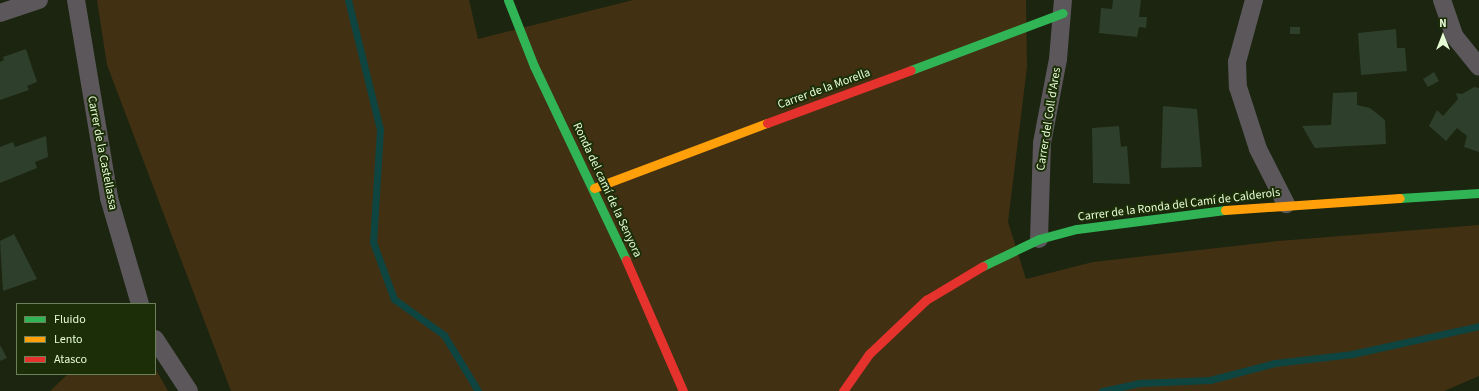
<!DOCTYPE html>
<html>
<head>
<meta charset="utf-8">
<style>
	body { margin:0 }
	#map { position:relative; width:1479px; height:391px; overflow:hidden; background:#1b2510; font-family:"Source Sans 3",sans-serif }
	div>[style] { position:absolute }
	.green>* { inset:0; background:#423013 }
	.stream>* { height:7px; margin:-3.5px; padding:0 3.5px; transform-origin:3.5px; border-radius:3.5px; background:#0f4541 }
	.building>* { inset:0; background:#2e3f2c }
	.street>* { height:18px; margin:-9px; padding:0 9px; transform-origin:9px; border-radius:9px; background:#5b575b }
	.fast>* { height:9px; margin:-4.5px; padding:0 4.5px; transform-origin:4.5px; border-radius:4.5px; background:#30b455 }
	.slow>* { height:9px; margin:-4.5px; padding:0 4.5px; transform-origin:4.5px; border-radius:4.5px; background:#ff9f0a }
	.jam>* { height:9px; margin:-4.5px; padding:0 4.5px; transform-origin:4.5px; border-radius:4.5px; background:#e5322d }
	span { translate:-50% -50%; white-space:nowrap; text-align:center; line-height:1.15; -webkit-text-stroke:4px #1b2e07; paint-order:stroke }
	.street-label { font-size:12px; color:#e6fcd6 }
	.legend { position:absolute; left:16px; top:303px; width:140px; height:72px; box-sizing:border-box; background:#1b2e07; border:1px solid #6c805a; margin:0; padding:5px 7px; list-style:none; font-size:12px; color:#e6fcd6 }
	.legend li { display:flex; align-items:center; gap:8px; height:20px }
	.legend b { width:20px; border:1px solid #6c805a }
	.north { position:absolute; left:1423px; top:16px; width:40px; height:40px; -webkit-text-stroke:3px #1b2e07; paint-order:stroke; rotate:0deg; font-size:11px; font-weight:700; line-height:16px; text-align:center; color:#e6fcd6 }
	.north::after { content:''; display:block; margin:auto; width:14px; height:18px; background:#e6fcd6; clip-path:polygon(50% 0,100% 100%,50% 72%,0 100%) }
</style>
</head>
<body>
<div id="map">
	<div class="green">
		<div style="clip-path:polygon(97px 0,469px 0,478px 39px,633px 0,1026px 0,1027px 67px,1008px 222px,1026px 279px,1093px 262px,1278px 241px,1479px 225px,1479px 376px,1444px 391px,231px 391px,107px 65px)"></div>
		<div style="clip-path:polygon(155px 368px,168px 391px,50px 391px,68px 374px,155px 374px)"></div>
	</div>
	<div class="stream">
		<div style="left:348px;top:0;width:133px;rotate:76.1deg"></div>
		<div style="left:380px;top:129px;width:113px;rotate:93.5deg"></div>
		<div style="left:373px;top:242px;width:61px;rotate:69.8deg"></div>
		<div style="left:394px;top:299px;width:62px;rotate:35.8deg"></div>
		<div style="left:444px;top:335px;width:66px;rotate:58.7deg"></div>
		<div style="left:1102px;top:391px;width:38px;rotate:-12deg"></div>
		<div style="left:1139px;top:383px;width:71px;rotate:-2.4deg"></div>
		<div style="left:1210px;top:380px;width:67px;rotate:-14.7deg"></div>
		<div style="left:1275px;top:363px;width:78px;rotate:-6.7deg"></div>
		<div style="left:1352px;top:354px;width:130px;rotate:-12.4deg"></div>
	</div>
	<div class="building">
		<div style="clip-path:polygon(1113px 0,1141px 0,1139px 17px,1147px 17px,1146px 28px,1139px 27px,1137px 37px,1099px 33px,1101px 8px,1112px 9px)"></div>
		<div style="clip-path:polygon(1290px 27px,1300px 27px,1300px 34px,1290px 34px)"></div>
		<div style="clip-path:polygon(1396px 29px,1397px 48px,1405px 48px,1407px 71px,1361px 75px,1358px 33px)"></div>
		<div style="clip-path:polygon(26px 49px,37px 82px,27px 86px,29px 90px,0 100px,0 62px,4px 60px,3px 57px)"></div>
		<div style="clip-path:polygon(1434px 72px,1439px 81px,1428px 87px,1423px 79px)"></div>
		<div style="clip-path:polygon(1474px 87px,1479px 88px,1479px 152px,1464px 147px,1467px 136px,1457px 128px,1446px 141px,1429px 126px,1437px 110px,1443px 116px,1458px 99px,1456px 93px,1462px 94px)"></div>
		<div style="clip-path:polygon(1357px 92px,1357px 105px,1370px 108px,1385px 120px,1386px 144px,1315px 148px,1302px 126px,1331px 125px,1333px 93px)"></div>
		<div style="clip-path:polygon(1163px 106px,1197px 109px,1202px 167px,1161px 168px)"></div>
		<div style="clip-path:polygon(1119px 126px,1121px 147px,1127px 146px,1130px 184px,1093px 183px,1092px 128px)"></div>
		<div style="clip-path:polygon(46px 136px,48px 157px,35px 162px,37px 168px,0 183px,0 147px,13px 142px,15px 147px)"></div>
		<div style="clip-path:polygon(14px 234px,37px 279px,3px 291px,0 241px)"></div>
		<div style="clip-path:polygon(0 345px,7px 358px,0 361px)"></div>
	</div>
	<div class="street">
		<div style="left:76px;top:0;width:201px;rotate:80.5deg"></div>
		<div style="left:109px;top:198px;width:110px;rotate:73.7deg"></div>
		<div style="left:1254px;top:0;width:64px;rotate:105.3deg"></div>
		<div style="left:1237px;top:62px;width:25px;rotate:88deg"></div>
		<div style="left:1238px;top:87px;width:65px;rotate:72.1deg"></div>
		<div style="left:1258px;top:149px;width:62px;rotate:63deg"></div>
		<div style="left:1442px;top:0;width:39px;rotate:71deg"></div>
		<div style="left:1455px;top:37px;width:38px;rotate:51deg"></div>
		<div style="left:0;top:13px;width:41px;rotate:-18.4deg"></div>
		<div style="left:1039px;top:239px;width:96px;rotate:-88.2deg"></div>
		<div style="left:1042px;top:143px;width:86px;rotate:-79.2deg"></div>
		<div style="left:1058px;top:59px;width:59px;rotate:-85.2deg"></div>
		<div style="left:155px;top:339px;width:62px;rotate:56.8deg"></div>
	</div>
	<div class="fast">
		<div style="left:508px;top:0;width:71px;rotate:68.5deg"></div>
		<div style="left:534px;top:66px;width:215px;rotate:64.6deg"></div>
		<div style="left:911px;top:70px;width:162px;rotate:-20.6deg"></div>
		<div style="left:1400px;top:198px;width:79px;rotate:-3.6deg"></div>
		<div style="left:983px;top:266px;width:62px;rotate:-25.7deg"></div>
		<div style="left:1039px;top:239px;width:39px;rotate:-15deg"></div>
		<div style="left:1077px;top:229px;width:149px;rotate:-7.3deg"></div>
	</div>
	<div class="slow">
		<div style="left:594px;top:188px;width:185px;rotate:-20.6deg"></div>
		<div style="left:1225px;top:210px;width:175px;rotate:-3.9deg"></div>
	</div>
	<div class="jam">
		<div style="left:767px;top:123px;width:153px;rotate:-20.2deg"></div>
		<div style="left:626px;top:260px;width:143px;rotate:66.5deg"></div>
		<div style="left:843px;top:391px;width:45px;rotate:-54.9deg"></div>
		<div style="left:869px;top:354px;width:79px;rotate:-43.5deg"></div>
		<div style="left:926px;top:300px;width:66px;rotate:-30.8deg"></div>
	</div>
	<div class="street-label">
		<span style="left:824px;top:89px;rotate:-20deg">Carrer de la Morella</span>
		<span style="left:1049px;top:119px;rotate:-81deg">Carrer del Coll d'Ares</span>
		<span style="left:102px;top:153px;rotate:79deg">Carrer de la Castellassa</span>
		<span style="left:607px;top:190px;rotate:65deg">Ronda del camí de la Senyora</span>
		<span style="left:1179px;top:205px;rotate:-7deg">Carrer de la Ronda del Camí de Calderols</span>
	</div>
	<ul class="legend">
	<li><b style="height:5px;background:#30b455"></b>Fluido</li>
	<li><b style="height:5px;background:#ff9f0a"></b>Lento</li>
	<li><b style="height:5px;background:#e5322d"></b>Atasco</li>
	</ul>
	<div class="north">N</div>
</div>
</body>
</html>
